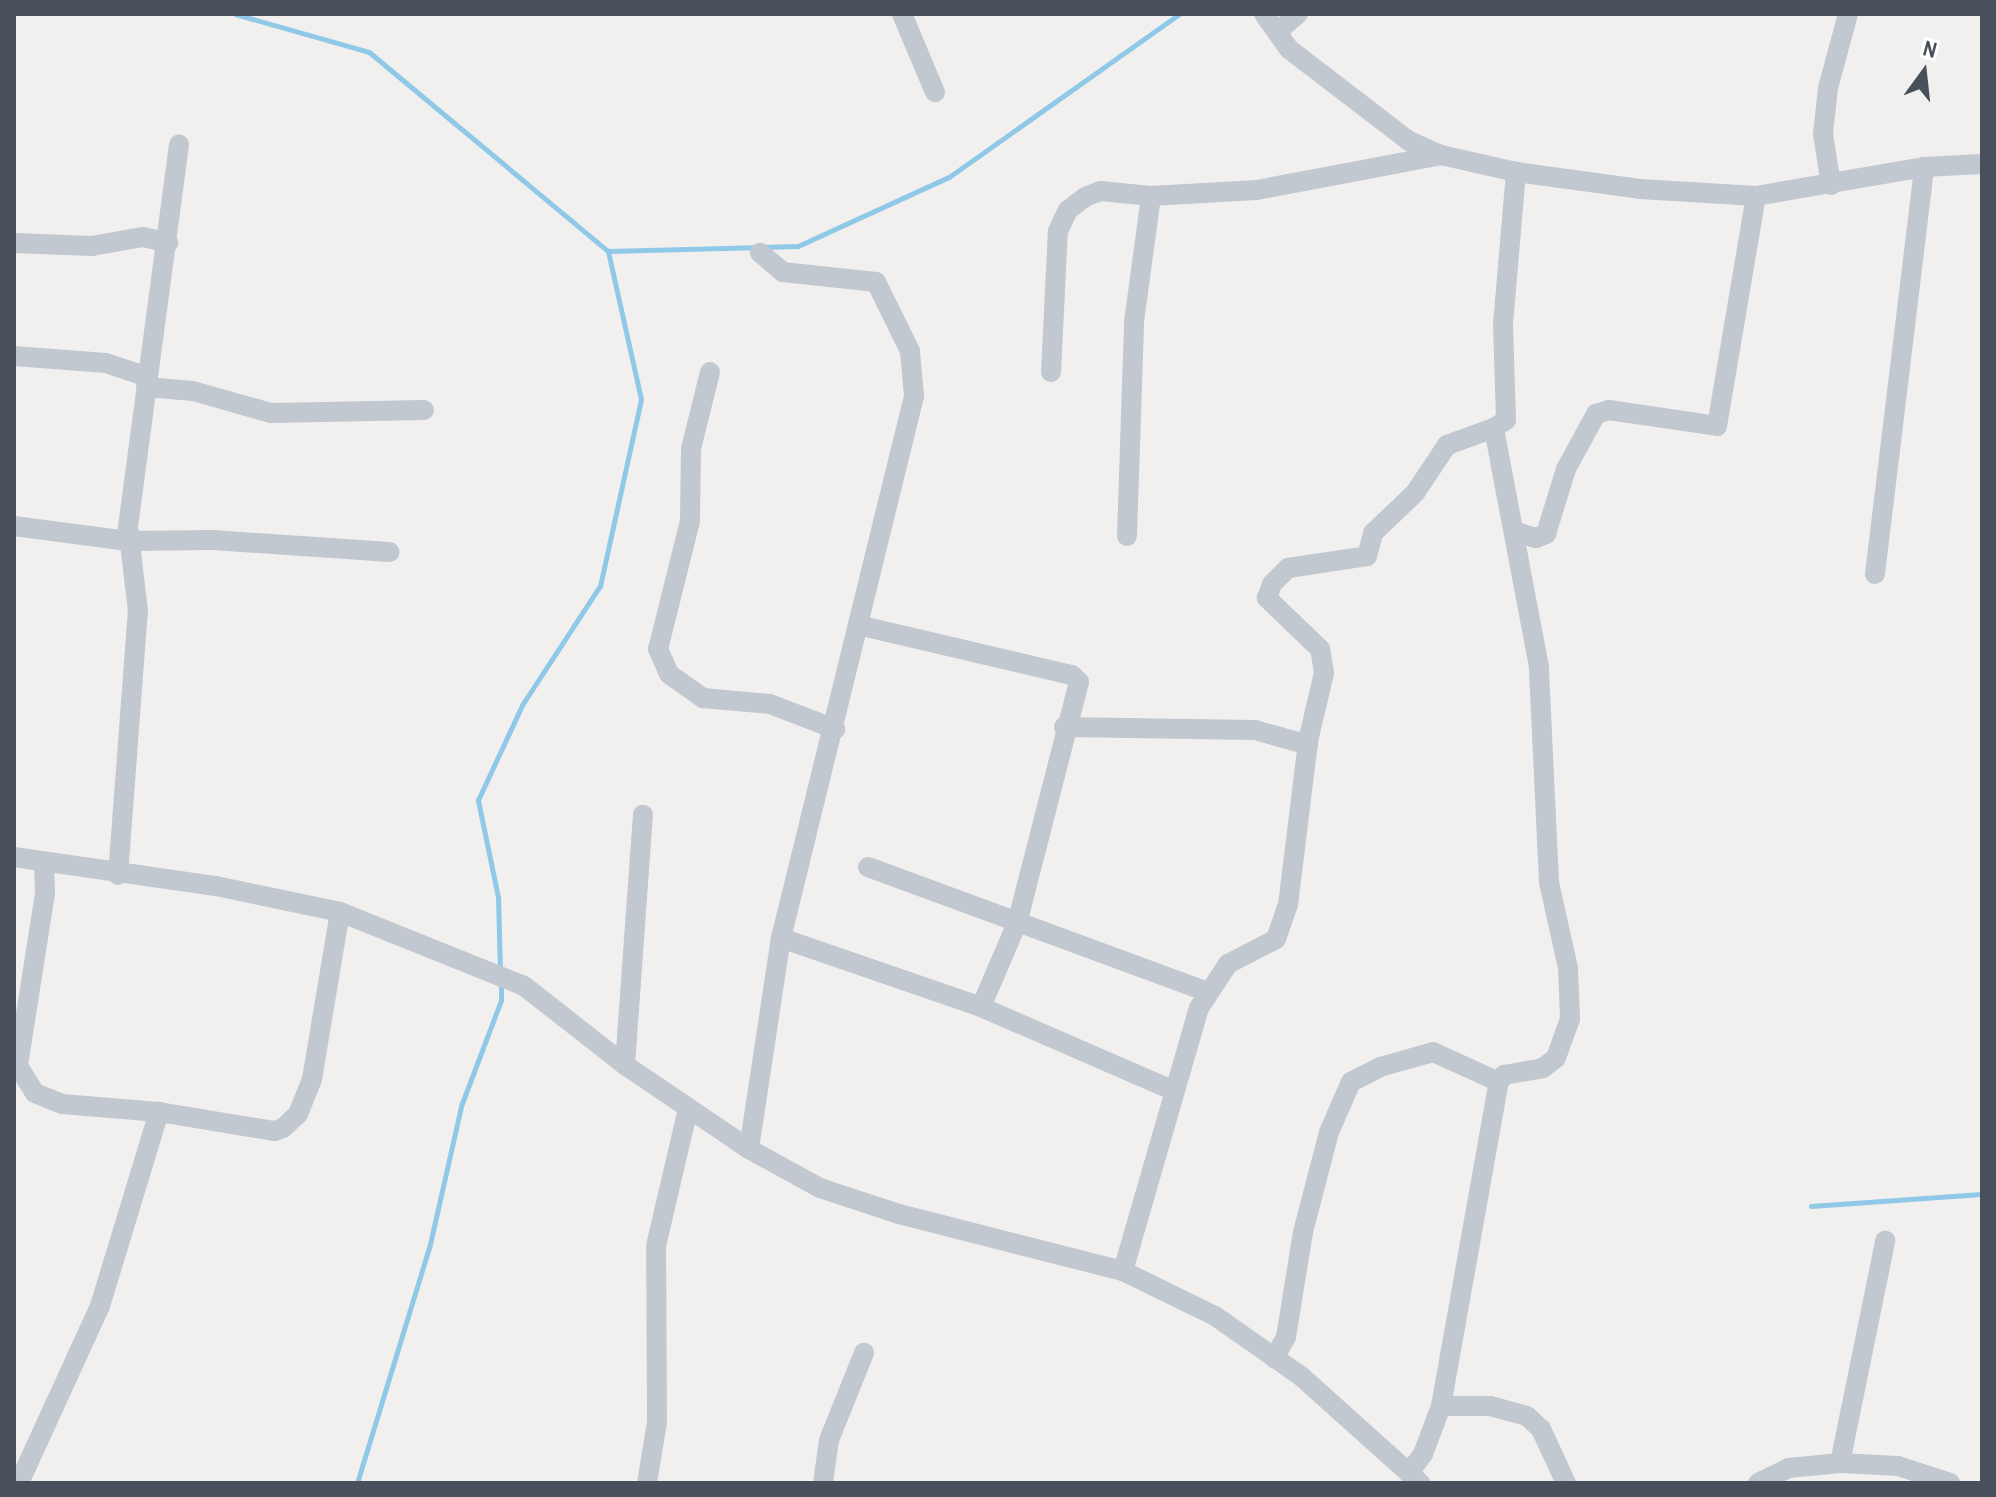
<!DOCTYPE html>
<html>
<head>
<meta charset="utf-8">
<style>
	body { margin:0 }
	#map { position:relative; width:1996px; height:1497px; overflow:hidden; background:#f2f0ef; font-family:"Archivo Narrow",sans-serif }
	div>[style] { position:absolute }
	.stream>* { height:5px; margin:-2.5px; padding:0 2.5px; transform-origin:2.5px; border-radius:2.5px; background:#90c9e7 }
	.minor>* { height:20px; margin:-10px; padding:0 10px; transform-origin:10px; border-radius:10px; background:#c1c8d0 }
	span { translate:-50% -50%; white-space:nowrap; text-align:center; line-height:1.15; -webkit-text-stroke:6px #fff; paint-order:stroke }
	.frame { position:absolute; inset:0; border:16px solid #48505c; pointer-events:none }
	.north { position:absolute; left:1884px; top:32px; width:80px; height:80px; -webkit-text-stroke:6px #fff; paint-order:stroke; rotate:15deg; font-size:22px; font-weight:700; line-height:32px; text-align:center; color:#48505c }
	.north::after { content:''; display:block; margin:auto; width:28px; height:36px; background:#48505c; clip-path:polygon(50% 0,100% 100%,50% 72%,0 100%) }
</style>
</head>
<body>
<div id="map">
	<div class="stream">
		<div style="left:235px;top:14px;width:139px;rotate:15.8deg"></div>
		<div style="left:369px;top:52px;width:311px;rotate:39.8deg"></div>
		<div style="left:608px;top:251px;width:190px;rotate:-1.5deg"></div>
		<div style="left:798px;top:246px;width:166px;rotate:-24.6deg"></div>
		<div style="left:949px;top:177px;width:282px;rotate:-35.3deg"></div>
		<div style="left:500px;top:972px;width:75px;rotate:-91.5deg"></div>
		<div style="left:498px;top:897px;width:99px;rotate:-101.7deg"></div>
		<div style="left:478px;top:800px;width:105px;rotate:-65.1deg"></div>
		<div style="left:522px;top:705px;width:142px;rotate:-56.8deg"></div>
		<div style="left:600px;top:586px;width:191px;rotate:-77.6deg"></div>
		<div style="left:641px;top:399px;width:152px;rotate:-102.6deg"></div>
		<div style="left:1811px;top:1206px;width:171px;rotate:-4deg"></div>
		<div style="left:357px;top:1483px;width:250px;rotate:-73deg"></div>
		<div style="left:430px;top:1244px;width:141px;rotate:-77.3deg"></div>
		<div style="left:461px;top:1106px;width:113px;rotate:-69.3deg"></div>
		<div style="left:501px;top:1000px;width:18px;rotate:-90deg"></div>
	</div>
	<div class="minor">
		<div style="left:902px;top:14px;width:85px;rotate:67.1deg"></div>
		<div style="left:1264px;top:14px;width:43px;rotate:54.5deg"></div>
		<div style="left:1289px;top:49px;width:151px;rotate:37.5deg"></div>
		<div style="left:1409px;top:141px;width:35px;rotate:24deg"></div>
		<div style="left:1441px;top:155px;width:77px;rotate:12.8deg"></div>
		<div style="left:1516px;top:172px;width:125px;rotate:7.8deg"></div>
		<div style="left:1640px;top:189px;width:116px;rotate:3.5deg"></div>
		<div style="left:1756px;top:196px;width:170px;rotate:-9.8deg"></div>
		<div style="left:1924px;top:167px;width:58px;rotate:-3deg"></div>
		<div style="left:1277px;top:32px;width:28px;rotate:-41deg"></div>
		<div style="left:1831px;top:185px;width:52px;rotate:-98.9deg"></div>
		<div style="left:1823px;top:134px;width:46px;rotate:-83.8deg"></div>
		<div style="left:1828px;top:88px;width:77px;rotate:-74.9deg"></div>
		<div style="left:14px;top:243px;width:78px;rotate:2.2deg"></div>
		<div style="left:92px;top:246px;width:52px;rotate:-10deg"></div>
		<div style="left:143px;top:237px;width:26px;rotate:13deg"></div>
		<div style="left:14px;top:356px;width:92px;rotate:4.4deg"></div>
		<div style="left:106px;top:363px;width:44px;rotate:18.4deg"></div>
		<div style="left:710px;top:372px;width:79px;rotate:103.9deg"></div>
		<div style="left:691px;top:449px;width:72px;rotate:90.8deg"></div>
		<div style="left:690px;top:521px;width:132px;rotate:104deg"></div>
		<div style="left:658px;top:649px;width:27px;rotate:66deg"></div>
		<div style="left:669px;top:674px;width:42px;rotate:35.2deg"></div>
		<div style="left:703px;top:698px;width:67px;rotate:5.1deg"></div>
		<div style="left:770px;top:704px;width:70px;rotate:21deg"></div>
		<div style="left:1051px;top:372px;width:141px;rotate:-87.2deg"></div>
		<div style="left:1058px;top:231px;width:23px;rotate:-65deg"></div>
		<div style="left:1068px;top:210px;width:21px;rotate:-37deg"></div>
		<div style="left:1085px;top:197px;width:17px;rotate:-21deg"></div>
		<div style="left:1101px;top:191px;width:50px;rotate:5.7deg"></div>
		<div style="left:1151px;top:196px;width:106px;rotate:-3.2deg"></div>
		<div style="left:1257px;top:190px;width:183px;rotate:-10.7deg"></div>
		<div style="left:146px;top:387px;width:47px;rotate:4.9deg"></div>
		<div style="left:193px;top:391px;width:81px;rotate:15.8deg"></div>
		<div style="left:271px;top:413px;width:153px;rotate:-1.1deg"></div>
		<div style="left:14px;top:526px;width:115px;rotate:7.5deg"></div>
		<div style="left:128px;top:541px;width:85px;rotate:-0.7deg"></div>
		<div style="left:213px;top:540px;width:177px;rotate:3.9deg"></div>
		<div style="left:1517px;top:532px;width:20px;rotate:18deg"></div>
		<div style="left:1536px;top:538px;width:11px;rotate:-22deg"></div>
		<div style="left:1546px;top:534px;width:68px;rotate:-72.9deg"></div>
		<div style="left:1566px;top:469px;width:63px;rotate:-61.4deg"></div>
		<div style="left:1596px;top:414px;width:14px;rotate:-17deg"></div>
		<div style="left:1609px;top:410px;width:109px;rotate:8.4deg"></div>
		<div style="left:1717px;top:426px;width:233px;rotate:-80.4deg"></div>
		<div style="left:1127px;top:536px;width:214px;rotate:-88.1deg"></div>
		<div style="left:1134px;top:322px;width:127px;rotate:-82.3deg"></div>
		<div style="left:1875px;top:574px;width:410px;rotate:-83.1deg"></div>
		<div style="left:858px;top:625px;width:220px;rotate:13.2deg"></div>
		<div style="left:1072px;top:675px;width:10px;rotate:45deg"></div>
		<div style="left:1079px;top:682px;width:249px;rotate:104.4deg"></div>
		<div style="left:1017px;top:923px;width:91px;rotate:113.2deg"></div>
		<div style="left:1064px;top:727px;width:191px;rotate:0.9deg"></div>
		<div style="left:1255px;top:730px;width:55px;rotate:15.8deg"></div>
		<div style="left:14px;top:857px;width:204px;rotate:8.2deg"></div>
		<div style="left:216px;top:886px;width:127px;rotate:11.8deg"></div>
		<div style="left:340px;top:912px;width:198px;rotate:21.9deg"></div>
		<div style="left:524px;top:986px;width:128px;rotate:38deg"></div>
		<div style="left:625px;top:1065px;width:150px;rotate:34.1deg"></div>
		<div style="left:749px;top:1149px;width:81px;rotate:28.8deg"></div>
		<div style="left:820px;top:1188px;width:83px;rotate:18.2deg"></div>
		<div style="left:899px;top:1214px;width:231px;rotate:14.3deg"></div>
		<div style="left:1123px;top:1271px;width:102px;rotate:26.1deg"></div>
		<div style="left:1215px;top:1316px;width:106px;rotate:35deg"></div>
		<div style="left:1302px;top:1377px;width:159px;rotate:41.9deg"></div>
		<div style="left:44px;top:863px;width:30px;rotate:88deg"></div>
		<div style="left:45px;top:893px;width:175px;rotate:98.9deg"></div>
		<div style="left:18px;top:1066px;width:32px;rotate:58deg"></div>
		<div style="left:35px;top:1093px;width:29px;rotate:22deg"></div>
		<div style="left:62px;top:1104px;width:97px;rotate:4.7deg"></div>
		<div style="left:159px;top:1112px;width:117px;rotate:9.4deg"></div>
		<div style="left:274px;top:1131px;width:9px;rotate:-18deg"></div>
		<div style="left:283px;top:1128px;width:21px;rotate:-43deg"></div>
		<div style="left:298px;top:1114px;width:38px;rotate:-68deg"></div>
		<div style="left:312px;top:1079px;width:169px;rotate:-80.5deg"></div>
		<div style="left:868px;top:867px;width:361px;rotate:20.2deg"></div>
		<div style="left:118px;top:875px;width:265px;rotate:-85.7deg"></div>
		<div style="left:138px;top:611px;width:85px;rotate:-96.8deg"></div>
		<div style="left:128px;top:527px;width:386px;rotate:-82.4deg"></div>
		<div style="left:781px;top:938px;width:212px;rotate:19deg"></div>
		<div style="left:981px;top:1007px;width:208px;rotate:23.5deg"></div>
		<div style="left:625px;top:1065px;width:251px;rotate:-85.9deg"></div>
		<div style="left:749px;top:1149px;width:213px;rotate:-81.4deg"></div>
		<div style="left:781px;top:938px;width:558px;rotate:-76.21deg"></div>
		<div style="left:914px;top:396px;width:45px;rotate:-95.1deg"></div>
		<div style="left:910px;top:351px;width:77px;rotate:-116.2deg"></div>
		<div style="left:876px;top:282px;width:94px;rotate:-173.9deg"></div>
		<div style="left:783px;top:272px;width:30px;rotate:-140deg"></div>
		<div style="left:1123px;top:1271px;width:274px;rotate:-73.9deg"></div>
		<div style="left:1199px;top:1008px;width:53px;rotate:-56.6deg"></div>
		<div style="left:1228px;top:964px;width:54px;rotate:-27.5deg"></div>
		<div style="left:1276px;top:939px;width:36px;rotate:-71deg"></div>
		<div style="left:1288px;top:905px;width:165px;rotate:-83deg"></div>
		<div style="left:1308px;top:741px;width:70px;rotate:-76.8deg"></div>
		<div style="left:1324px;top:673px;width:24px;rotate:-99deg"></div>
		<div style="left:1320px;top:649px;width:74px;rotate:-136.1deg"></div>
		<div style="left:1267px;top:598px;width:15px;rotate:-70deg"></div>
		<div style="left:1272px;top:584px;width:23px;rotate:-45deg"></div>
		<div style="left:1288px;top:568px;width:80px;rotate:-8.6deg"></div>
		<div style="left:1367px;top:556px;width:24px;rotate:-75deg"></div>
		<div style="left:1373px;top:533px;width:58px;rotate:-43.6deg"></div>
		<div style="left:1415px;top:493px;width:58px;rotate:-56.3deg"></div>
		<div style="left:1447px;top:445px;width:50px;rotate:-19.9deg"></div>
		<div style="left:1274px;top:1358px;width:24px;rotate:-60deg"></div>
		<div style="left:1286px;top:1337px;width:106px;rotate:-80.8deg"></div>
		<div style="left:1303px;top:1232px;width:103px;rotate:-75.4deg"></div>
		<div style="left:1329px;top:1132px;width:55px;rotate:-66.3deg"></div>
		<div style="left:1351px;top:1082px;width:33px;rotate:-27deg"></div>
		<div style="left:1380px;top:1067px;width:55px;rotate:-15.8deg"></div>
		<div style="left:1433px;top:1052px;width:72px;rotate:24.4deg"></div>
		<div style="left:1441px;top:1406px;width:49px"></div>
		<div style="left:1490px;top:1406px;width:38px;rotate:15deg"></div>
		<div style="left:1527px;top:1416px;width:19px;rotate:43deg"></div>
		<div style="left:1541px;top:1429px;width:60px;rotate:65.2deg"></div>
		<div style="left:1840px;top:1463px;width:227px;rotate:-78.5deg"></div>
		<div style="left:1409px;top:1473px;width:24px;rotate:-54deg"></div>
		<div style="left:1423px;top:1454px;width:51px;rotate:-69.4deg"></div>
		<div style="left:1441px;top:1406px;width:329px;rotate:-79.9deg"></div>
		<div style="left:1499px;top:1082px;width:9px;rotate:-54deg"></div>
		<div style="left:1504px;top:1075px;width:40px;rotate:-10deg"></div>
		<div style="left:1543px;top:1068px;width:16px;rotate:-38deg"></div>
		<div style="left:1556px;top:1058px;width:41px;rotate:-70.3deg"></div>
		<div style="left:1570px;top:1019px;width:51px;rotate:-92.2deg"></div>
		<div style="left:1568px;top:968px;width:88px;rotate:-102.5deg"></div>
		<div style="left:1549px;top:882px;width:215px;rotate:-92.7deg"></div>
		<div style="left:1539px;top:667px;width:243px;rotate:-100.7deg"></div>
		<div style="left:1494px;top:428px;width:14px;rotate:-34deg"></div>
		<div style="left:1506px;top:420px;width:96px;rotate:-91.8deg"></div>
		<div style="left:1503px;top:324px;width:153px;rotate:-85.1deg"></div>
		<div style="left:19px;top:1483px;width:195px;rotate:-65.4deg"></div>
		<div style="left:100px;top:1306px;width:203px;rotate:-73.1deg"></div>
		<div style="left:647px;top:1483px;width:62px;rotate:-80.7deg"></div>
		<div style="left:657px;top:1422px;width:176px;rotate:-90.3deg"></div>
		<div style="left:656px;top:1246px;width:142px;rotate:-76.9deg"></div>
		<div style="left:823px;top:1483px;width:43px;rotate:-82.1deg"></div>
		<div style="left:829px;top:1440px;width:94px;rotate:-68.1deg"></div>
		<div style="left:1758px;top:1483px;width:34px;rotate:-26deg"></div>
		<div style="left:1789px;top:1468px;width:51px;rotate:-5.6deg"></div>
		<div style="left:1840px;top:1463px;width:58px;rotate:3deg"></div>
		<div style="left:1898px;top:1466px;width:55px;rotate:18.1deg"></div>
	</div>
	<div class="frame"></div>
	<div class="north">N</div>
</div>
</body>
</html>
